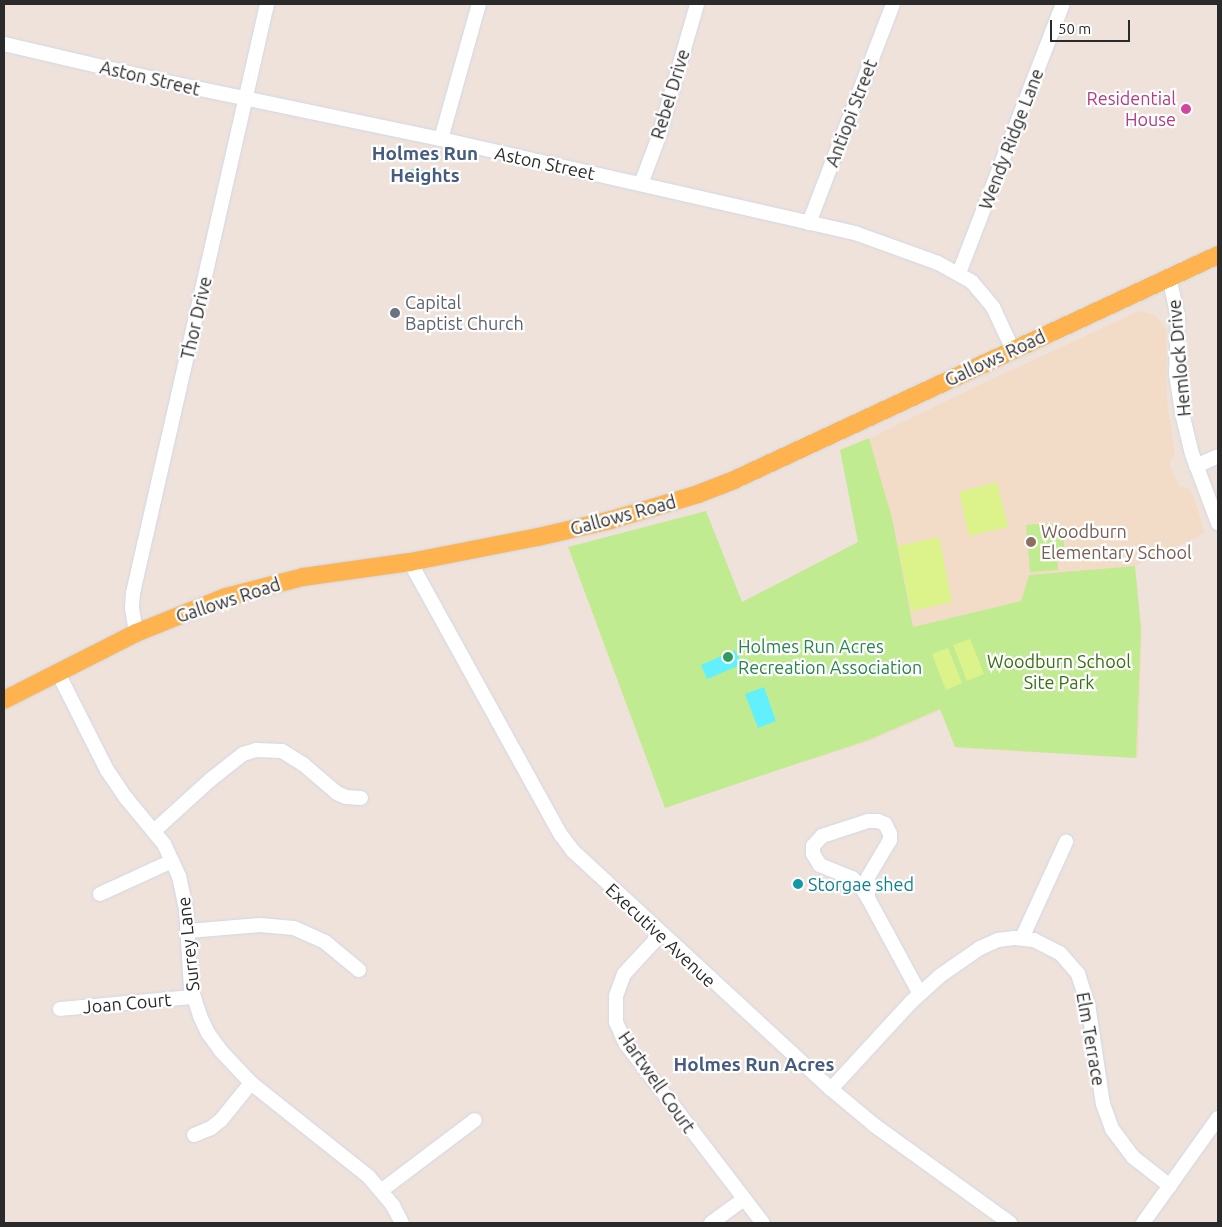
<!DOCTYPE html>
<html>
<head>
<meta charset="utf-8">
<style>
	body { margin:0 }
	#map { position:relative; width:1222px; height:1227px; overflow:hidden; background:#eee2db; font-family:Ubuntu,sans-serif }
	div>[style] { position:absolute }
	.education>* { inset:0; background:#f2dcc8 }
	.green>* { inset:0; background:#c1eb91 }
	.pitch>* { inset:0; background:#dcf38b }
	.water>* { inset:0; background:#62f1fc }
	.stream>* { height:3px; margin:-1.5px; padding:0 1.5px; transform-origin:1.5px; border-radius:1.5px; background:#62f1fc }
	.roads { filter:drop-shadow(0 0 1px #d0d8e5) drop-shadow(0 0 1px #d0d8e5) }
	.minor>* { height:14px; margin:-7px; padding:0 7px; transform-origin:7px; border-radius:7px; background:#fff }
	.major>* { height:18px; margin:-9px; padding:0 9px; transform-origin:9px; border-radius:9px; background:#ffb34f }
	.dots>* { width:14px; height:14px; translate:-50% -50%; box-sizing:border-box; border:2px solid #fff; border-radius:50% }
	span { translate:-50% -50%; white-space:nowrap; text-align:center; line-height:1.15; -webkit-text-stroke:4.5px #fff; paint-order:stroke }
	.street-label { font-size:18px; color:#2a2a2a }
	.hotel-label { font-size:18px; color:#b23c85 }
	.right { translate:-100% -50%; text-align:right }
	.worship-label { font-size:18px; color:#5b616d }
	.left { translate:0 -50%; text-align:left }
	.education-label { font-size:18px; color:#785e54 }
	.leisure-label { font-size:18px; color:#27864d }
	.park-label { font-size:18px; color:#387012 }
	.culture-label { font-size:18px; color:#0d838f }
	.neighbourhood-label { font-size:19px; color:#455c80; font-weight:700 }
	.frame { position:absolute; inset:0; border:5px solid #2a2a2a; pointer-events:none }
	.scale { position:absolute; left:1050px; top:20px; width:80px; height:22px; box-sizing:border-box; border:2px solid #2a2a2a; border-top:0; padding-left:6px; font-size:15px; line-height:18px; white-space:nowrap; color:#2a2a2a; -webkit-text-stroke:4px #fff; paint-order:stroke }
</style>
</head>
<body>
<div id="map">
	<div class="education">
		<div style="clip-path:polygon(1139px 311px,1155px 315px,1166px 329px,1167px 399px,1175px 454px,1169px 462px,1179px 486px,1189px 489px,1193px 495px,1205px 533px,1135px 566px,1142px 633px,1138px 758px,956px 748px,941px 710px,870px 741px,804px 762px,743px 603px,879px 551px,842px 452px,977px 386px)"></div>
	</div>
	<div class="green">
		<div style="clip-path:polygon(869px 438px,892px 518px,913px 627px,1021px 601px,1029px 575px,1135px 566px,1141px 630px,1136px 758px,955px 747px,940px 709px,868px 740px,665px 808px,568px 547px,706px 511px,742px 602px,858px 542px,840px 450px)"></div>
		<div style="clip-path:polygon(1051px 523px,1064px 530px,1064px 551px,1057px 552px,1058px 570px,1030px 572px,1026px 525px)"></div>
	</div>
	<div class="pitch">
		<div style="clip-path:polygon(997px 482px,1008px 527px,969px 536px,959px 492px)"></div>
		<div style="clip-path:polygon(939px 537px,952px 602px,911px 611px,898px 546px)"></div>
		<div style="clip-path:polygon(970px 639px,984px 674px,967px 681px,953px 645px)"></div>
		<div style="clip-path:polygon(948px 648px,962px 683px,946px 690px,932px 654px)"></div>
	</div>
	<div class="water">
		<div style="clip-path:polygon(735px 650px,743px 666px,738px 666px,707px 679px,701px 665px)"></div>
		<div style="clip-path:polygon(764px 687px,776px 721px,758px 728px,745px 694px)"></div>
	</div>
	<div class="stream">
		<div style="left:397px;top:174px;width:16px;rotate:-15deg"></div>
		<div style="left:412px;top:170px;width:37px;rotate:5deg"></div>
	</div>
	<div class="roads">
		<div class="minor">
			<div style="left:4px;top:44px;width:172px;rotate:13.1deg"></div>
			<div style="left:172px;top:83px;width:275px;rotate:11.8deg"></div>
			<div style="left:441px;top:139px;width:425px;rotate:12.8deg"></div>
			<div style="left:855px;top:233px;width:88px;rotate:19.9deg"></div>
			<div style="left:938px;top:263px;width:39px;rotate:29deg"></div>
			<div style="left:972px;top:282px;width:33px;rotate:50deg"></div>
			<div style="left:993px;top:307px;width:47px;rotate:65.1deg"></div>
			<div style="left:441px;top:139px;width:140px;rotate:-74.3deg"></div>
			<div style="left:641px;top:184px;width:51px;rotate:-69.4deg"></div>
			<div style="left:659px;top:136px;width:137px;rotate:-73.9deg"></div>
			<div style="left:809px;top:223px;width:235px;rotate:-69deg"></div>
			<div style="left:959px;top:273px;width:288px;rotate:-68.9deg"></div>
			<div style="left:1169px;top:277px;width:41px;rotate:77.3deg"></div>
			<div style="left:1178px;top:317px;width:57px;rotate:92deg"></div>
			<div style="left:1176px;top:374px;width:39px;rotate:81deg"></div>
			<div style="left:1182px;top:413px;width:42px;rotate:76.3deg"></div>
			<div style="left:1192px;top:454px;width:74px;rotate:69.4deg"></div>
			<div style="left:1196px;top:466px;width:24px;rotate:-24deg"></div>
			<div style="left:410px;top:562px;width:312px;rotate:61.1deg"></div>
			<div style="left:561px;top:835px;width:20px;rotate:53deg"></div>
			<div style="left:573px;top:851px;width:351px;rotate:42.7deg"></div>
			<div style="left:831px;top:1089px;width:56px;rotate:39.9deg"></div>
			<div style="left:874px;top:1125px;width:168px;rotate:35.8deg"></div>
			<div style="left:136px;top:633px;width:26px;rotate:-99deg"></div>
			<div style="left:132px;top:607px;width:14px;rotate:-86deg"></div>
			<div style="left:133px;top:593px;width:604px;rotate:-77.18deg"></div>
			<div style="left:58px;top:673px;width:109px;rotate:63.2deg"></div>
			<div style="left:107px;top:770px;width:34px;rotate:56deg"></div>
			<div style="left:126px;top:798px;width:60px;rotate:50.4deg"></div>
			<div style="left:164px;top:844px;width:35px;rotate:65deg"></div>
			<div style="left:179px;top:876px;width:34px;rotate:78deg"></div>
			<div style="left:186px;top:909px;width:79px;rotate:86.4deg"></div>
			<div style="left:191px;top:988px;width:29px;rotate:72deg"></div>
			<div style="left:200px;top:1016px;width:19px;rotate:65deg"></div>
			<div style="left:208px;top:1033px;width:22px;rotate:54deg"></div>
			<div style="left:221px;top:1051px;width:44px;rotate:46.8deg"></div>
			<div style="left:251px;top:1083px;width:151px;rotate:38.5deg"></div>
			<div style="left:369px;top:1177px;width:38px;rotate:50deg"></div>
			<div style="left:393px;top:1206px;width:19px;rotate:62deg"></div>
			<div style="left:868px;top:821px;width:10px"></div>
			<div style="left:878px;top:821px;width:8px;rotate:23deg"></div>
			<div style="left:885px;top:824px;width:11px;rotate:63deg"></div>
			<div style="left:890px;top:834px;width:6px;rotate:90deg"></div>
			<div style="left:890px;top:840px;width:43px;rotate:120.7deg"></div>
			<div style="left:868px;top:877px;width:21px;rotate:90deg"></div>
			<div style="left:868px;top:898px;width:15px;rotate:-122deg"></div>
			<div style="left:860px;top:885px;width:11px;rotate:-139deg"></div>
			<div style="left:852px;top:878px;width:35px;rotate:-158deg"></div>
			<div style="left:820px;top:865px;width:13px;rotate:-122deg"></div>
			<div style="left:813px;top:854px;width:8px;rotate:-90deg"></div>
			<div style="left:813px;top:846px;width:13px;rotate:-48deg"></div>
			<div style="left:822px;top:836px;width:48px;rotate:-18.1deg"></div>
			<div style="left:154px;top:831px;width:76px;rotate:-42.3deg"></div>
			<div style="left:210px;top:780px;width:42px;rotate:-38.2deg"></div>
			<div style="left:243px;top:754px;width:14px;rotate:-17deg"></div>
			<div style="left:256px;top:750px;width:26px;rotate:2deg"></div>
			<div style="left:282px;top:751px;width:25px;rotate:32deg"></div>
			<div style="left:303px;top:764px;width:45px;rotate:40.5deg"></div>
			<div style="left:337px;top:793px;width:10px;rotate:24deg"></div>
			<div style="left:346px;top:797px;width:15px;rotate:4deg"></div>
			<div style="left:100px;top:894px;width:79px;rotate:-24.6deg"></div>
			<div style="left:868px;top:898px;width:109px;rotate:61.6deg"></div>
			<div style="left:188px;top:931px;width:72px;rotate:-4.8deg"></div>
			<div style="left:260px;top:925px;width:34px;rotate:5deg"></div>
			<div style="left:294px;top:928px;width:34px;rotate:24deg"></div>
			<div style="left:325px;top:942px;width:44px;rotate:39.5deg"></div>
			<div style="left:661px;top:934px;width:54px;rotate:132.8deg"></div>
			<div style="left:624px;top:974px;width:23px;rotate:110deg"></div>
			<div style="left:616px;top:996px;width:26px;rotate:90deg"></div>
			<div style="left:616px;top:1022px;width:24px;rotate:66deg"></div>
			<div style="left:626px;top:1044px;width:225px;rotate:52.6deg"></div>
			<div style="left:1022px;top:938px;width:106px;rotate:-65.4deg"></div>
			<div style="left:60px;top:1009px;width:134px;rotate:-5.2deg"></div>
			<div style="left:831px;top:1089px;width:118px;rotate:-47.4deg"></div>
			<div style="left:911px;top:1002px;width:40px;rotate:-42deg"></div>
			<div style="left:941px;top:975px;width:47px;rotate:-34.7deg"></div>
			<div style="left:980px;top:948px;width:20px;rotate:-24deg"></div>
			<div style="left:998px;top:940px;width:16px;rotate:-7deg"></div>
			<div style="left:1014px;top:938px;width:20px;rotate:6deg"></div>
			<div style="left:1034px;top:940px;width:29px;rotate:27deg"></div>
			<div style="left:1060px;top:953px;width:28px;rotate:49deg"></div>
			<div style="left:1078px;top:974px;width:32px;rotate:72deg"></div>
			<div style="left:1088px;top:1004px;width:101px;rotate:81.5deg"></div>
			<div style="left:1103px;top:1104px;width:27px;rotate:70deg"></div>
			<div style="left:1112px;top:1129px;width:35px;rotate:53deg"></div>
			<div style="left:1133px;top:1157px;width:47px;rotate:38.1deg"></div>
			<div style="left:194px;top:1135px;width:18px;rotate:-22deg"></div>
			<div style="left:211px;top:1128px;width:13px;rotate:-39deg"></div>
			<div style="left:221px;top:1120px;width:48px;rotate:-51deg"></div>
			<div style="left:382px;top:1190px;width:116px;rotate:-37deg"></div>
			<div style="left:711px;top:1223px;width:41px;rotate:-36deg"></div>
			<div style="left:1143px;top:1223px;width:129px;rotate:-54.5deg"></div>
		</div>
		<div class="major">
			<div style="left:4px;top:700px;width:148px;rotate:-26.9deg"></div>
			<div style="left:136px;top:633px;width:97px;rotate:-21.8deg"></div>
			<div style="left:226px;top:597px;width:80px;rotate:-14.6deg"></div>
			<div style="left:303px;top:577px;width:108px;rotate:-8deg"></div>
			<div style="left:410px;top:562px;width:130px;rotate:-11.1deg"></div>
			<div style="left:538px;top:537px;width:75px;rotate:-13.1deg"></div>
			<div style="left:611px;top:520px;width:91px;rotate:-16.6deg"></div>
			<div style="left:698px;top:494px;width:39px;rotate:-21deg"></div>
			<div style="left:734px;top:480px;width:534px;rotate:-24.93deg"></div>
		</div>
	</div>
	<div class="dots">
		<div style="left:1186px;top:109px;background:#d1479c"></div>
		<div style="left:395px;top:313px;background:#6b7280"></div>
		<div style="left:1031px;top:542px;background:#8d6e63"></div>
		<div style="left:728px;top:657px;background:#2e9e5b"></div>
		<div style="left:798px;top:884px;background:#0f9aa8"></div>
	</div>
	<div class="street-label">
		<span style="left:150px;top:78px;rotate:13deg">Aston Street</span>
		<span style="left:670px;top:94px;rotate:-73deg">Rebel Drive</span>
		<span style="left:851px;top:113px;rotate:-69deg">Antiopi Street</span>
		<span style="left:1011px;top:139px;rotate:-69deg">Wendy Ridge Lane</span>
		<span style="left:545px;top:163px;rotate:12deg">Aston Street</span>
		<span style="left:196px;top:318px;rotate:-77deg">Thor Drive</span>
		<span style="left:995px;top:358px;rotate:-25deg">Gallows Road</span>
		<span style="left:1179px;top:358px;rotate:-95deg">Hemlock Drive</span>
		<span style="left:623px;top:515px;rotate:-15deg">Gallows Road</span>
		<span style="left:228px;top:600px;rotate:-18deg">Gallows Road</span>
		<span style="left:661px;top:935px;rotate:43deg">Executive Avenue</span>
		<span style="left:188px;top:944px;rotate:-96deg">Surrey Lane</span>
		<span style="left:127px;top:1003px;rotate:-5deg">Joan Court</span>
		<span style="left:1091px;top:1039px;rotate:80deg">Elm Terrace</span>
		<span style="left:657px;top:1082px;rotate:55deg">Hartwell Court</span>
	</div>
	<div class="hotel-label">
		<span class="right" style="left:1176px;top:109px">Residential<br>House</span>
	</div>
	<div class="worship-label">
		<span class="left" style="left:405px;top:313px">Capital<br>Baptist Church</span>
	</div>
	<div class="education-label">
		<span class="left" style="left:1041px;top:542px">Woodburn<br>Elementary School</span>
	</div>
	<div class="leisure-label">
		<span class="left" style="left:738px;top:657px">Holmes Run Acres<br>Recreation Association</span>
	</div>
	<div class="park-label">
		<span style="left:1059px;top:672px">Woodburn School<br>Site Park</span>
	</div>
	<div class="culture-label">
		<span class="left" style="left:808px;top:884px">Storgae shed</span>
	</div>
	<div class="neighbourhood-label">
		<span style="left:425px;top:165px">Holmes Run<br>Heights</span>
		<span style="left:754px;top:1065px">Holmes Run Acres</span>
	</div>
	<div class="frame"></div>
	<div class="scale">50 m</div>
</div>
</body>
</html>
